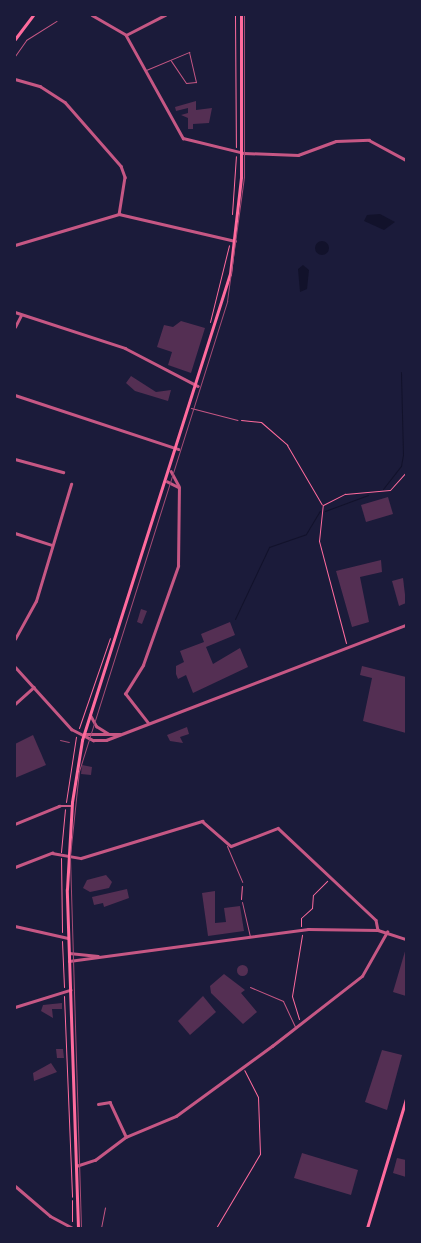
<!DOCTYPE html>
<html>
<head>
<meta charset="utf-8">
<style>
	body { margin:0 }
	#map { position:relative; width:421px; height:1243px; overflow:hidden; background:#1b1b3a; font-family:Ubuntu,sans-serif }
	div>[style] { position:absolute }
	.water>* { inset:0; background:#12122b }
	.round { border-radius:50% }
	.stream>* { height:1px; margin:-0.5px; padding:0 0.5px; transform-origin:0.5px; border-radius:0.5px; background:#12122b }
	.building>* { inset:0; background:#542f53 }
	.path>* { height:1px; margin:-0.5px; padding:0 0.5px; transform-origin:0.5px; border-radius:0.5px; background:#ff6b9d }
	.service>* { height:1px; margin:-0.5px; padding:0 0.5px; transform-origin:0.5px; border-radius:0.5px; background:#c65784 }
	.minor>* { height:2.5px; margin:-1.25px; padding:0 1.25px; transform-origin:1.25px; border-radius:1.25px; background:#c65784 }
	.tertiary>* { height:3px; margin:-1.5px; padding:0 1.5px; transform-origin:1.5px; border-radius:1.5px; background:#c65784 }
	.secondary>* { height:3px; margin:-1.5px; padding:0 1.5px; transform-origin:1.5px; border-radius:1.5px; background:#ff6b9d }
	.tram>* { height:1px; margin:-0.5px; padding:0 0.5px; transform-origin:0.5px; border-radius:0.5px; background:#a44b75 }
	span { translate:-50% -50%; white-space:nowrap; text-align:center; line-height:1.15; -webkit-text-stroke:5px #1b1b3a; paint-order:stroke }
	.frame { position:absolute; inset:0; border:16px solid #1b1b3a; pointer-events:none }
</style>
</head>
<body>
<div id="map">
	<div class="water">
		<div style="clip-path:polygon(380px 214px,395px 222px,384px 230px,364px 221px,367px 215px)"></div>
		<div class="round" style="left:315px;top:241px;width:14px;height:14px"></div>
		<div style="clip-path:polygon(303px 265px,309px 270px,307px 289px,300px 292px,298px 269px)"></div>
	</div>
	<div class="stream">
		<div style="left:383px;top:489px;width:29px;rotate:-52deg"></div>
		<div style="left:401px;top:466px;width:11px;rotate:-80deg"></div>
		<div style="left:403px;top:455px;width:83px;rotate:-91.4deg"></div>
		<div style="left:325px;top:511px;width:46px;rotate:-20.4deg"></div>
		<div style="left:235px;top:619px;width:80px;rotate:-64.7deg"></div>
		<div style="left:269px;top:547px;width:39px;rotate:-19deg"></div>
		<div style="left:306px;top:534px;width:27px;rotate:-59deg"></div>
	</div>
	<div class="building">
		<div style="clip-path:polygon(196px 101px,196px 110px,212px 108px,209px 123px,193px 124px,193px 129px,188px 129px,188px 118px,181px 115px,188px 113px,188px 108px,176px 111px,175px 107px)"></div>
		<div style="clip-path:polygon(181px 321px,205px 328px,191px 373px,168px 365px,172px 352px,157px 347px,164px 325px,173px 327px)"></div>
		<div style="clip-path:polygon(131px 376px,156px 392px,171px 390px,168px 401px,135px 391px,126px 383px)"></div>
		<div style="clip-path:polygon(388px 497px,393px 514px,366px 522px,361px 505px)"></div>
		<div style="clip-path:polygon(381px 560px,382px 572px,360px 577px,369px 622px,352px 627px,336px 571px)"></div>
		<div style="clip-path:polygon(403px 578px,406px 603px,399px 606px,392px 581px)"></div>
		<div style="clip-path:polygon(141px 609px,147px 611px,142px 624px,137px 622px)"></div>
		<div style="clip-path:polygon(230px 622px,235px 635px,206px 647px,213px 664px,240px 648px,248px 667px,193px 693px,186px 675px,178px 679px,176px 674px,176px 666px,184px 662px,180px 651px,204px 642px,201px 634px)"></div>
		<div style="clip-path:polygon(362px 666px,406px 677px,406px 733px,363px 721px,372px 678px,360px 675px)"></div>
		<div style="clip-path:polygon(187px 727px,189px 734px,180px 737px,183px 743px,170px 741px,167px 735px)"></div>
		<div style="clip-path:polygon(33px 735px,46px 765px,15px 778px,15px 744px)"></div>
		<div style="clip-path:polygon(82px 765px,92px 767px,91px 775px,81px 774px)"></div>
		<div style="clip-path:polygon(106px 875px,112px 882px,109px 888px,90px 892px,83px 888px,87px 880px)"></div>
		<div style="clip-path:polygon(127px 889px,129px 898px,104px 907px,103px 903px,94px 905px,92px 897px)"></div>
		<div style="clip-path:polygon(215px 891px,215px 923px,226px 922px,224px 908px,240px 906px,244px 931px,208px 936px,202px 893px)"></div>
		<div style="clip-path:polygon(406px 948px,406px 996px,393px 992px)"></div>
		<div class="round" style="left:236.5px;top:964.5px;width:11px;height:11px"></div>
		<div style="clip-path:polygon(224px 974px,245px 990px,241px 993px,257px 1012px,243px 1024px,211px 993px,210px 986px)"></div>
		<div style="clip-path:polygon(203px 996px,216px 1012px,190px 1035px,178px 1021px)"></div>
		<div style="clip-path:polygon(62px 1003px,62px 1009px,52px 1009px,53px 1018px,41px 1011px,43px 1005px)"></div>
		<div style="clip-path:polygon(56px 1049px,63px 1049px,64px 1058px,57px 1058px)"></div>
		<div style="clip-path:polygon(382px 1050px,402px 1055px,387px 1110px,365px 1102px)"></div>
		<div style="clip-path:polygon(51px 1063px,57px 1072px,34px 1081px,33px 1073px)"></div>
		<div style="clip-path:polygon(302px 1153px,358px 1170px,351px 1195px,294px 1178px)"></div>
		<div style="clip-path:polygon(397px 1158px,406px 1160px,406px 1177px,393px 1173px)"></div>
	</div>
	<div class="path">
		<div style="left:235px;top:15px;width:132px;rotate:89.6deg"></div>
		<div style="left:232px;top:214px;width:58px;rotate:-86.1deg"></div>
		<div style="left:406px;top:309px;width:43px;rotate:90deg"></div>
		<div style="left:210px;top:322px;width:79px;rotate:-76.1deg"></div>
		<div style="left:406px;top:358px;width:83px;rotate:90deg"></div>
		<div style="left:241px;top:420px;width:20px;rotate:6deg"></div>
		<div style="left:261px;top:422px;width:35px;rotate:41deg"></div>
		<div style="left:287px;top:445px;width:69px;rotate:59.7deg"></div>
		<div style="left:346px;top:643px;width:106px;rotate:-104.8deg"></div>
		<div style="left:319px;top:541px;width:36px;rotate:-84deg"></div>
		<div style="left:323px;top:505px;width:25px;rotate:-27deg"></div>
		<div style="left:345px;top:494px;width:45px;rotate:-5.1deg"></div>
		<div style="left:390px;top:490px;width:24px;rotate:-48deg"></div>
		<div style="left:79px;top:728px;width:95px;rotate:-71deg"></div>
		<div style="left:66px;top:802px;width:66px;rotate:-81.3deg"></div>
		<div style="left:61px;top:852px;width:43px;rotate:-84.7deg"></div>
		<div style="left:61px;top:858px;width:74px;rotate:89.2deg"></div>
		<div style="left:241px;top:899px;width:13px;rotate:-86deg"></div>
		<div style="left:301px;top:926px;width:8px;rotate:-90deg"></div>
		<div style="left:301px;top:918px;width:15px;rotate:-42deg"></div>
		<div style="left:312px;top:908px;width:13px;rotate:-86deg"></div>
		<div style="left:313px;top:895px;width:20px;rotate:-45deg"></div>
		<div style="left:62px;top:941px;width:46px;rotate:87.5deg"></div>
		<div style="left:64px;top:996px;width:201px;rotate:87.7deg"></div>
		<div style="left:299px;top:1019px;width:24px;rotate:-107deg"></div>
		<div style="left:292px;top:996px;width:62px;rotate:-80.7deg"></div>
		<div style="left:72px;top:1221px;width:21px;rotate:-90deg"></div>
		<div style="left:216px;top:1228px;width:86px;rotate:-59.3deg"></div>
		<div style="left:260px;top:1154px;width:57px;rotate:-92deg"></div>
		<div style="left:258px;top:1097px;width:30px;rotate:-117deg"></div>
	</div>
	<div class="service">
		<div style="left:15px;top:56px;width:19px;rotate:-55deg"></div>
		<div style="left:26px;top:40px;width:36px;rotate:-32deg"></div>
		<div style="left:146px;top:70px;width:47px;rotate:-22.7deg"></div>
		<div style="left:189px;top:52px;width:31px;rotate:77deg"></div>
		<div style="left:196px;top:82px;width:10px;rotate:174deg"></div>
		<div style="left:186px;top:83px;width:27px;rotate:-124deg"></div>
		<div style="left:191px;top:408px;width:48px;rotate:14.6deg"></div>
		<div style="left:227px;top:846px;width:39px;rotate:67deg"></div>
		<div style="left:242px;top:902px;width:35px;rotate:77deg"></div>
		<div style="left:250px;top:987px;width:36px;rotate:23deg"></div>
		<div style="left:283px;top:1001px;width:29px;rotate:65deg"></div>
		<div style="left:101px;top:1228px;width:21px;rotate:-79deg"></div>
	</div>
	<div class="minor">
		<div style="left:92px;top:15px;width:39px;rotate:30deg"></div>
		<div style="left:126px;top:35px;width:118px;rotate:61deg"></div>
		<div style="left:183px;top:138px;width:63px;rotate:13.8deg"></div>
		<div style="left:244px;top:153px;width:54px;rotate:2.1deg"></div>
		<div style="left:298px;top:155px;width:40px;rotate:-20.2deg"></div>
		<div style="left:336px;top:141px;width:33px;rotate:-2deg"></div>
		<div style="left:369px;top:140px;width:42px;rotate:28.4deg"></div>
		<div style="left:126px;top:35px;width:44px;rotate:-27.1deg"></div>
		<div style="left:15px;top:79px;width:26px;rotate:16deg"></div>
		<div style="left:40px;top:86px;width:30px;rotate:33deg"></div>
		<div style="left:65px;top:102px;width:85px;rotate:48.8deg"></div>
		<div style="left:121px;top:166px;width:12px;rotate:70deg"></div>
		<div style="left:125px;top:177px;width:37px;rotate:99deg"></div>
		<div style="left:15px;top:245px;width:109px;rotate:-16.6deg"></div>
		<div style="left:119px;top:214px;width:119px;rotate:13.1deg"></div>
		<div style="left:15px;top:312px;width:116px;rotate:18.1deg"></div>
		<div style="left:125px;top:348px;width:82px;rotate:27.5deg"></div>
		<div style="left:15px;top:327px;width:13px;rotate:-63deg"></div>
		<div style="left:15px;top:395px;width:172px;rotate:18.3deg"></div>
		<div style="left:15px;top:459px;width:50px;rotate:15.2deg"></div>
		<div style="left:171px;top:471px;width:17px;rotate:62deg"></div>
		<div style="left:15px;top:533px;width:39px;rotate:18deg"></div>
		<div style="left:15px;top:639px;width:43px;rotate:-61.1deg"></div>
		<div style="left:36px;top:601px;width:122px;rotate:-73.3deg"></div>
		<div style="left:15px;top:704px;width:25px;rotate:-42deg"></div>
		<div style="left:148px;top:723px;width:37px;rotate:-128deg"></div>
		<div style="left:125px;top:694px;width:34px;rotate:-58deg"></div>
		<div style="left:143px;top:665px;width:105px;rotate:-70.5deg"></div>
		<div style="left:178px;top:566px;width:78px;rotate:-89.3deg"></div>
		<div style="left:179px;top:488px;width:13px;rotate:-153deg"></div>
		<div style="left:15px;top:824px;width:48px;rotate:-22.2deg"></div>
		<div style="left:59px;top:806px;width:12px"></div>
		<div style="left:15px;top:867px;width:40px;rotate:-21deg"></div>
		<div style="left:52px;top:853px;width:29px;rotate:10deg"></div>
		<div style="left:81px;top:858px;width:127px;rotate:-17deg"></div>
		<div style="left:202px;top:821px;width:38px;rotate:41deg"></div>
		<div style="left:231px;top:846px;width:50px;rotate:-21deg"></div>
		<div style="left:278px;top:828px;width:134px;rotate:43.2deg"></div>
		<div style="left:376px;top:920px;width:10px;rotate:79deg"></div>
		<div style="left:15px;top:926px;width:54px;rotate:12.8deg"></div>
		<div style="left:69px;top:953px;width:29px;rotate:6deg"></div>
		<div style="left:69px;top:961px;width:241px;rotate:-7.6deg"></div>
		<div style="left:308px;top:929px;width:70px;rotate:0.8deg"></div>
		<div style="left:378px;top:930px;width:29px;rotate:18deg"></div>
		<div style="left:15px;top:1007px;width:58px;rotate:-17.2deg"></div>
		<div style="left:98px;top:1104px;width:12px;rotate:-9deg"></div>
		<div style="left:110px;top:1102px;width:38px;rotate:65deg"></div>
		<div style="left:76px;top:1166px;width:20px;rotate:-18deg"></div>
		<div style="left:95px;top:1160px;width:39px;rotate:-37deg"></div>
		<div style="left:126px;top:1137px;width:54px;rotate:-22.8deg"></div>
		<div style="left:176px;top:1116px;width:119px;rotate:-36.1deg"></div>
		<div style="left:272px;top:1046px;width:114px;rotate:-37.9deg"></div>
		<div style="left:362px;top:976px;width:51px;rotate:-60.4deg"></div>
	</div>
	<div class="tertiary">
		<div style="left:15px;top:667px;width:84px;rotate:47.9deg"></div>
		<div style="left:71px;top:729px;width:25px;rotate:27deg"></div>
		<div style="left:93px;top:740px;width:13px"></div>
		<div style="left:106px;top:740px;width:321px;rotate:-21deg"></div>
		<div style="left:90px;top:715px;width:13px;rotate:61deg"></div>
		<div style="left:96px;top:726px;width:15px;rotate:32deg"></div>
		<div style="left:84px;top:734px;width:36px"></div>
		<div style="left:15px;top:1186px;width:46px;rotate:40.6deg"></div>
		<div style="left:50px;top:1216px;width:26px;rotate:28deg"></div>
	</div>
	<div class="secondary">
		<div style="left:15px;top:39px;width:30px;rotate:-53deg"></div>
		<div style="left:78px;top:1228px;width:339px;rotate:-91.9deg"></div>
		<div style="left:67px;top:889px;width:87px;rotate:-86.7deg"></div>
		<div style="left:72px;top:802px;width:63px;rotate:-80.8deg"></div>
		<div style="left:82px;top:740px;width:489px;rotate:-72.4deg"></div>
		<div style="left:230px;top:274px;width:98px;rotate:-83.5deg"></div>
		<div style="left:241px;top:177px;width:162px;rotate:-90deg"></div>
		<div style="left:367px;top:1228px;width:135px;rotate:-73.2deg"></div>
	</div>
	<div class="tram">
		<div style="left:60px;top:740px;width:9px;rotate:13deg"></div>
		<div style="left:81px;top:1228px;width:372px;rotate:-91.7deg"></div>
		<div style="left:70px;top:856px;width:85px;rotate:-84deg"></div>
		<div style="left:79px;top:771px;width:493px;rotate:-72.5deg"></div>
		<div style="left:227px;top:301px;width:125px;rotate:-82.2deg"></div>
		<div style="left:244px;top:177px;width:162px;rotate:-90deg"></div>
	</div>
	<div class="frame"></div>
</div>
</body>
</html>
